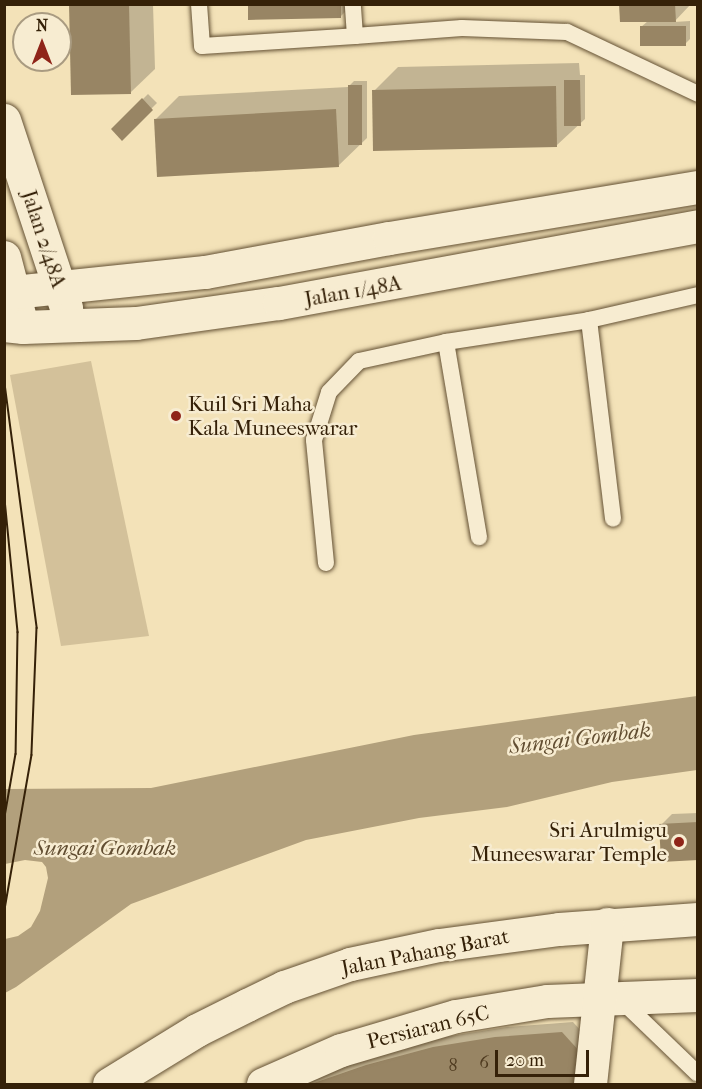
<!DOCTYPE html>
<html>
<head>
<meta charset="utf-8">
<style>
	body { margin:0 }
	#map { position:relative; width:702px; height:1089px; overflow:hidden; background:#f3e2b8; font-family:"IM FELL French Canon",serif }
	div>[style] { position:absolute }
	.green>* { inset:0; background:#d3c19a }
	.water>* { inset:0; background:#b2a07c }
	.shadow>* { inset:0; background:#0003 }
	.building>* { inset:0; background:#988564 }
	.roads { filter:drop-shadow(0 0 2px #645134) drop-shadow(0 0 2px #645134) }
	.lane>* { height:16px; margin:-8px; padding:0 8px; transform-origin:8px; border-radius:8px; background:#f7ecd1 }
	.street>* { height:33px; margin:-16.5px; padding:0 16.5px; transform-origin:16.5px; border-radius:16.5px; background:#f7ecd1 }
	.secondary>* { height:33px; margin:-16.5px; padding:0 16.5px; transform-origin:16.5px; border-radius:16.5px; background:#f7ecd1 }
	.tram>* { height:1.5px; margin:-0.75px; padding:0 0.75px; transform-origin:0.75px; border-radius:0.75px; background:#352108 }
	.dots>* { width:16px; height:16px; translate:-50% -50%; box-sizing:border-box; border:3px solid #f7ecd1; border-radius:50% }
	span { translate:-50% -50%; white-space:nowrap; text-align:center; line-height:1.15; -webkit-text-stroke:5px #f7ecd1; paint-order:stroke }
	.number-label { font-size:18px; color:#4e3a1f }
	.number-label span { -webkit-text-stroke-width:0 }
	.street-label { font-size:21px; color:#352108 }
	.poi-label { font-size:21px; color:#352108 }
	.left { translate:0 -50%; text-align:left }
	.right { translate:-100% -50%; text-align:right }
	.water-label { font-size:22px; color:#614d31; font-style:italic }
	.frame { position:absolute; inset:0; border:6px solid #352108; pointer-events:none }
	.north { position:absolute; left:12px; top:12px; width:60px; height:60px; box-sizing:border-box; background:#f7ecd1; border:2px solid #a99b81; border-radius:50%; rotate:0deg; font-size:16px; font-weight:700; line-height:24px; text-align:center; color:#352108 }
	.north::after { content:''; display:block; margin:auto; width:21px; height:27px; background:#8f2418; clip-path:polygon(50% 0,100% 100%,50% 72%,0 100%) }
	.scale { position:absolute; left:495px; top:1050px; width:94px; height:27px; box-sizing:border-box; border:3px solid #352108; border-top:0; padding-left:8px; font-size:18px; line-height:21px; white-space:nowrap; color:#352108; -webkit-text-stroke:4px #f7ecd1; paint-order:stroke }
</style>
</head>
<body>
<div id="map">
	<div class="green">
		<div style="clip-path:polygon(91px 361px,149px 636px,61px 646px,10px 375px)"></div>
	</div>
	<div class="water">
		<div style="clip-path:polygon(697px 696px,697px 770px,612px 782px,507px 807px,419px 818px,306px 840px,131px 904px,16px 987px,5px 993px,5px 939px,18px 936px,31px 927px,40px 911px,48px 878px,46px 867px,42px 862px,25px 860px,5px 864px,5px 789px,151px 788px,414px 735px)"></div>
	</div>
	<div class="shadow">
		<div style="clip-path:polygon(71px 4px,153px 4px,155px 69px,131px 92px)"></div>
		<div style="clip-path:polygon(250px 4px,351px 4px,351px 6px,340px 17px)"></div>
		<div style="clip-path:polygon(621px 4px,691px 4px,674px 22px,690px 21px,690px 39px,685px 44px,641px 27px,648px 21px)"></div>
		<div style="clip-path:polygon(579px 63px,580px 75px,585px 75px,585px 119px,557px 145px,374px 91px,398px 67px)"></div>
		<div style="clip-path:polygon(354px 81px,367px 81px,367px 138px,338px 166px,155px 120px,179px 96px,348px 87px)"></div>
		<div style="clip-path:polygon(148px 94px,157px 103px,122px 138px,113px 129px)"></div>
		<div style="clip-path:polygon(698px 813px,698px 858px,661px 825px,672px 814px)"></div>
		<div style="clip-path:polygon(573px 1022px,591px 1042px,585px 1084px,303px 1084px,344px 1066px,444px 1037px,507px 1027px)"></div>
	</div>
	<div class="building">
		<div style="clip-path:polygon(69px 4px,129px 4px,131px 94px,71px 95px)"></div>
		<div style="clip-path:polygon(248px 4px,341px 4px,341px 18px,248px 20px)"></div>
		<div style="clip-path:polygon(619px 4px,675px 4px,676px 22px,620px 22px)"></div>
		<div style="clip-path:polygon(640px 26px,686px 26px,686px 46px,640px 46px)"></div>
		<div style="clip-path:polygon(564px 80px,580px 80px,581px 126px,564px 126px)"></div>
		<div style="clip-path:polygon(348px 85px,362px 85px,362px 145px,348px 145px)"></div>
		<div style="clip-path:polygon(556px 86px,557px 147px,373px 151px,372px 90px)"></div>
		<div style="clip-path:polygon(142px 98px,153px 110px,122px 141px,111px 129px)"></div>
		<div style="clip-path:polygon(336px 109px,339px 167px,157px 177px,154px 119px)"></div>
		<div style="clip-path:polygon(698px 822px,698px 860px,661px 862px,659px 824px)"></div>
		<div style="clip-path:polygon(562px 1032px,581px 1053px,577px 1084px,311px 1084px,366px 1065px,433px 1047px,495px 1037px)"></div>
	</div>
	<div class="roads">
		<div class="lane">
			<div style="left:199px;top:4px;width:42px;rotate:85.9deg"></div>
			<div style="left:202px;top:46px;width:153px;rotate:-3.7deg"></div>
			<div style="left:355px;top:36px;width:32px;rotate:-94deg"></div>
			<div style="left:355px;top:36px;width:107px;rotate:-4.3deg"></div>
			<div style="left:462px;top:28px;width:105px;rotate:2.2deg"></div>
			<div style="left:567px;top:32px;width:145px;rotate:25.3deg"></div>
			<div style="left:589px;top:320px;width:200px;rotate:83.1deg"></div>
			<div style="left:446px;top:342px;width:198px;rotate:80.4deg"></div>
			<div style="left:326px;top:563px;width:124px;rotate:-95.6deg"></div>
			<div style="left:314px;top:440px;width:50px;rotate:-72.6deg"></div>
			<div style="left:329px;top:392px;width:43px;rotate:-45.9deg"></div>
			<div style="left:359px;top:361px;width:89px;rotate:-12.3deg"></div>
			<div style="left:446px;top:342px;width:145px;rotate:-8.7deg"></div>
			<div style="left:589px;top:320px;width:112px;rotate:-12.9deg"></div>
			<div style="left:620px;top:999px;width:107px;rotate:43.9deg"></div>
		</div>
		<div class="street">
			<div style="left:109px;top:1084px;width:103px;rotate:-31.5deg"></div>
			<div style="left:197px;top:1030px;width:56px;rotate:-26.6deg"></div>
			<div style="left:247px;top:1005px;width:41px;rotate:-25.9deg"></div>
			<div style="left:284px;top:987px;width:70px;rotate:-19.2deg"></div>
			<div style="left:350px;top:964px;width:91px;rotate:-12.1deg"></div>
			<div style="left:439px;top:945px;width:121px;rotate:-7.6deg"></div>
			<div style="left:559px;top:929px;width:139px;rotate:-4.1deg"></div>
			<div style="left:263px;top:1084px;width:85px;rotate:-23.6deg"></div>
			<div style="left:341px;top:1050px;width:120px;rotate:-16.5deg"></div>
			<div style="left:456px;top:1016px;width:92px;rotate:-9.4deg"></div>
			<div style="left:547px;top:1001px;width:151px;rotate:-2.3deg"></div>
			<div style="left:590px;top:1084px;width:161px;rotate:-83.9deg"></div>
		</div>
		<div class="secondary">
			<div style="left:4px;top:120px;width:198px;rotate:71.7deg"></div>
			<div style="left:4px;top:257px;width:59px;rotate:75.3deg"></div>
			<div style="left:4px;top:293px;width:202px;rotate:-6deg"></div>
			<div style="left:205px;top:272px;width:187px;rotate:-10.5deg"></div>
			<div style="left:389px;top:238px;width:313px;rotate:-9.4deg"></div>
			<div style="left:4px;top:325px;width:19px;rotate:6deg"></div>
			<div style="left:23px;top:327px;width:113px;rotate:-2deg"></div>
			<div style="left:136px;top:323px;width:144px;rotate:-8deg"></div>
			<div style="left:279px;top:303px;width:426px;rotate:-10.4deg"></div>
		</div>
	</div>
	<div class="tram">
		<div style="left:4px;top:376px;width:254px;rotate:82.5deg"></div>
		<div style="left:37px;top:628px;width:127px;rotate:92.3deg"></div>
		<div style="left:32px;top:755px;width:163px;rotate:99.9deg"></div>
		<div style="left:4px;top:489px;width:144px;rotate:84.4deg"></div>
		<div style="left:18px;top:632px;width:122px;rotate:90.9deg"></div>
		<div style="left:16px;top:754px;width:70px;rotate:99.9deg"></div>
	</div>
	<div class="dots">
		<div style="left:176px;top:416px;background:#8f2418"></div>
		<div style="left:679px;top:842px;background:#8f2418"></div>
	</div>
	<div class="number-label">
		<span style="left:484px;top:1063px">6</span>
		<span style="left:453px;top:1066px">8</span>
	</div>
	<div class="street-label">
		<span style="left:44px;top:239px;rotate:72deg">Jalan 2/48A</span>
		<span style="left:353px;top:291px;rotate:-10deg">Jalan 1/48A</span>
		<span style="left:425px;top:952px;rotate:-11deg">Jalan Pahang Barat</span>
		<span style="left:428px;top:1027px;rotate:-14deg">Persiaran 65C</span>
	</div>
	<div class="poi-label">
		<span class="left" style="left:188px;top:416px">Kuil Sri Maha<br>Kala Muneeswarar</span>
		<span class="right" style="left:667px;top:842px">Sri Arulmigu<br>Muneeswarar Temple</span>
	</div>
	<div class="water-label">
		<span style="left:580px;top:739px;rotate:-7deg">Sungai Gombak</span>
		<span style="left:105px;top:849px">Sungai Gombak</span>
	</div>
	<div class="frame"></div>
	<div class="north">N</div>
	<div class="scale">20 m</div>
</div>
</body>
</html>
